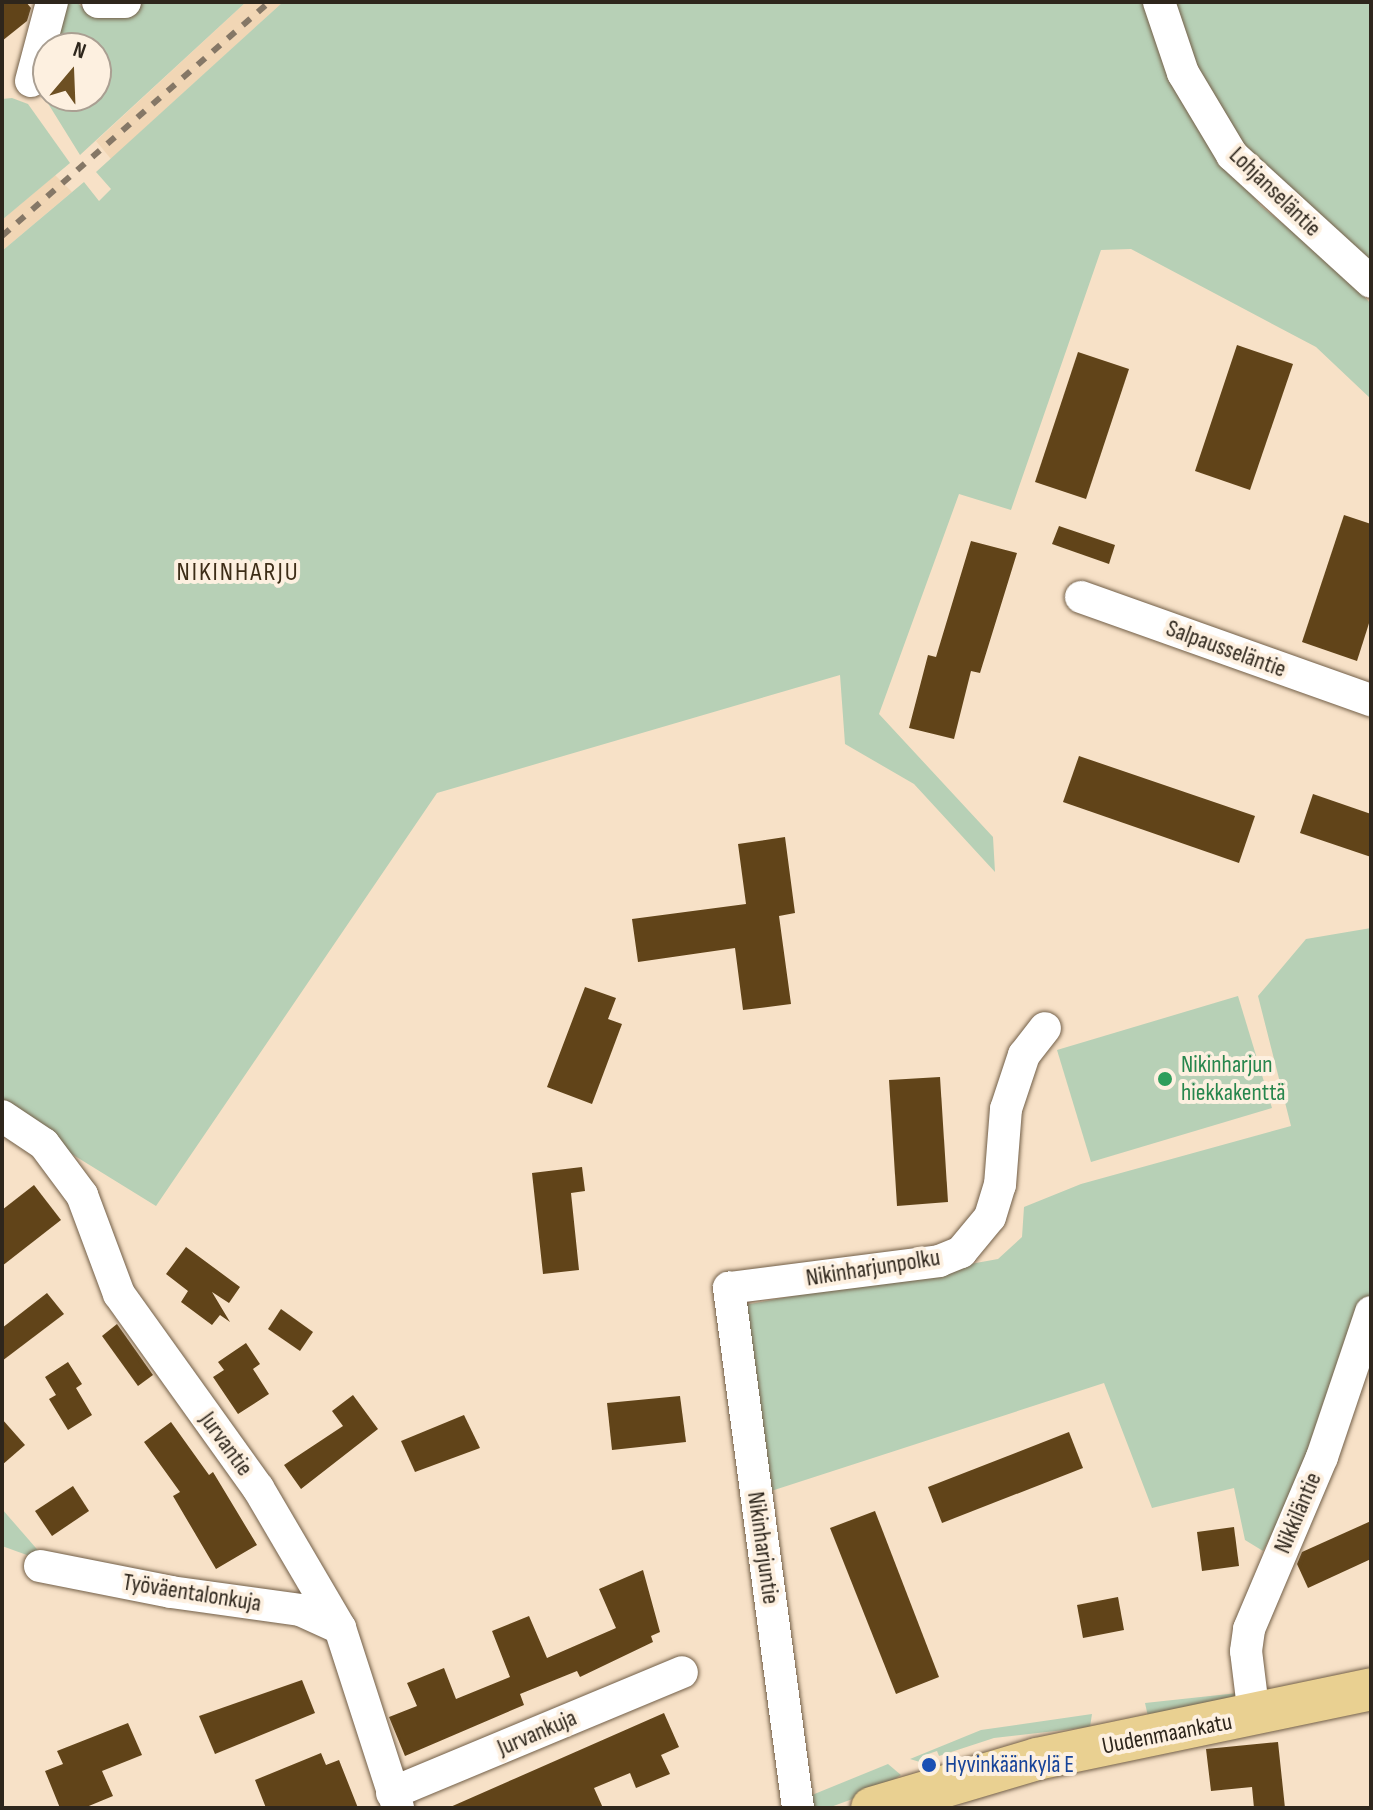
<!DOCTYPE html>
<html>
<head>
<meta charset="utf-8">
<style>
	body { margin:0 }
	#map { position:relative; width:1373px; height:1810px; overflow:hidden; background:#f7e1c7; font-family:"Sofia Sans Condensed",sans-serif }
	div>[style] { position:absolute }
	.built>* { inset:0; background:#f1d6b5 }
	.green>* { inset:0; background:#b7d0b6 }
	.building>* { inset:0; background:#614419 }
	.roads { filter:drop-shadow(0 0 2px #725f48) drop-shadow(0 0 2px #725f48) }
	.minor>* { height:32px; margin:-16px; padding:0 16px; transform-origin:16px; border-radius:16px; background:#fff }
	.major>* { height:42px; margin:-21px; padding:0 21px; transform-origin:21px; border-radius:21px; background:#e9d091 }
	.rail>* { height:6px; margin-top:-3px; transform-origin:0; background:repeating-linear-gradient(90deg,#857766 0 10px,transparent 0 20px) }
	.dots>* { width:22px; height:22px; translate:-50% -50%; box-sizing:border-box; border:4px solid #fdf0e0; border-radius:50% }
	span { translate:-50% -50%; white-space:nowrap; text-align:center; line-height:1.15; -webkit-text-stroke:8px #fdf0e0; paint-order:stroke }
	.street-label { font-size:24px; color:#2e261c }
	.leisure-label { font-size:24px; color:#27864d }
	.left { translate:0 -50%; text-align:left }
	.transit-label { font-size:24px; color:#164399 }
	.neighbourhood-label { font-size:26px; color:#3d2d17; letter-spacing:2px }
	.frame { position:absolute; inset:0; border:4px solid #2e261c; pointer-events:none }
	.north { position:absolute; left:32px; top:32px; width:80px; height:80px; box-sizing:border-box; background:#fdf0e0; border:2px solid #aa9f92; border-radius:50%; rotate:19deg; font-size:22px; font-weight:700; line-height:32px; text-align:center; color:#2e261c }
	.north::after { content:''; display:block; margin:auto; width:28px; height:36px; background:#6d5023; clip-path:polygon(50% 0,100% 100%,50% 72%,0 100%) }
</style>
</head>
<body>
<div id="map">
	<div class="built">
		<div style="clip-path:polygon(246px 2px,283px 2px,111px 159px,96px 141px)"></div>
		<div style="clip-path:polygon(55px 175px,72px 192px,2px 251px,2px 220px)"></div>
	</div>
	<div class="green">
		<div style="clip-path:polygon(evenodd,57px 2px,76px 2px,90px 13px,133px 13px,143px 2px,246px 2px,80px 155px,44px 97px,43px 75px,57px 2px,48px 48px,96px 48px,96px 96px,48px 96px,48px 48px)"></div>
		<div style="clip-path:polygon(283px 2px,1149px 2px,1199px 128px,1261px 206px,1341px 271px,1371px 304px,1371px 399px,1316px 347px,1131px 249px,1101px 250px,1011px 510px,959px 494px,879px 714px,993px 837px,995px 872px,914px 784px,845px 744px,840px 675px,437px 793px,156px 1206px,2px 1111px,2px 251px,84px 182px,99px 201px,111px 189px,96px 172px)"></div>
		<div style="clip-path:polygon(1173px 2px,1371px 2px,1371px 269px,1284px 193px,1212px 109px)"></div>
		<div style="clip-path:polygon(12px 98px,28px 104px,70px 163px,2px 220px,2px 99px)"></div>
		<div style="clip-path:polygon(1371px 928px,1371px 1291px,1316px 1454px,1263px 1551px,1245px 1540px,1234px 1488px,1152px 1508px,1104px 1383px,765px 1493px,744px 1305px,998px 1259px,1022px 1237px,1024px 1207px,1081px 1184px,1291px 1126px,1258px 996px,1306px 939px)"></div>
		<div style="clip-path:polygon(1238px 996px,1272px 1108px,1091px 1162px,1057px 1050px)"></div>
		<div style="clip-path:polygon(2px 1509px,49px 1563px,2px 1546px)"></div>
		<div style="clip-path:polygon(1238px 1693px,1232px 1706px,1149px 1721px,1145px 1703px)"></div>
		<div style="clip-path:polygon(1092px 1714px,1090px 1727px,994px 1738px,939px 1756px,937px 1751px,922px 1756px,923px 1763px,910px 1759px,981px 1730px)"></div>
		<div style="clip-path:polygon(888px 1764px,901px 1775px,877px 1790px,828px 1808px,812px 1808px,812px 1795px)"></div>
	</div>
	<div class="building">
		<div style="clip-path:polygon(2px 2px,26px 2px,31px 8px,27px 21px,2px 41px)"></div>
		<div style="clip-path:polygon(1237px 345px,1293px 364px,1250px 490px,1195px 471px)"></div>
		<div style="clip-path:polygon(1078px 352px,1129px 369px,1086px 499px,1035px 482px)"></div>
		<div style="clip-path:polygon(1344px 515px,1371px 524px,1371px 617px,1357px 661px,1302px 642px)"></div>
		<div style="clip-path:polygon(1059px 526px,1115px 545px,1109px 564px,1052px 544px)"></div>
		<div style="clip-path:polygon(971px 541px,1017px 553px,980px 673px,971px 671px,954px 739px,909px 728px,928px 655px,936px 657px)"></div>
		<div style="clip-path:polygon(1079px 756px,1255px 816px,1239px 863px,1063px 802px)"></div>
		<div style="clip-path:polygon(1313px 794px,1371px 814px,1371px 857px,1300px 833px)"></div>
		<div style="clip-path:polygon(785px 837px,795px 913px,779px 916px,791px 1004px,743px 1010px,735px 948px,638px 962px,632px 919px,746px 904px,738px 844px)"></div>
		<div style="clip-path:polygon(585px 987px,616px 998px,608px 1019px,622px 1024px,592px 1104px,547px 1087px)"></div>
		<div style="clip-path:polygon(940px 1077px,948px 1202px,897px 1206px,889px 1080px)"></div>
		<div style="clip-path:polygon(582px 1167px,585px 1191px,571px 1193px,579px 1270px,543px 1274px,532px 1173px)"></div>
		<div style="clip-path:polygon(34px 1185px,61px 1220px,2px 1266px,2px 1210px)"></div>
		<div style="clip-path:polygon(186px 1247px,240px 1287px,229px 1303px,212px 1292px,230px 1322px,220px 1315px,212px 1325px,181px 1302px,188px 1291px,166px 1274px)"></div>
		<div style="clip-path:polygon(47px 1293px,64px 1314px,2px 1361px,2px 1328px)"></div>
		<div style="clip-path:polygon(281px 1309px,313px 1332px,300px 1351px,268px 1329px)"></div>
		<div style="clip-path:polygon(117px 1324px,153px 1375px,138px 1386px,102px 1336px)"></div>
		<div style="clip-path:polygon(246px 1343px,260px 1364px,253px 1369px,269px 1394px,238px 1414px,213px 1377px,224px 1370px,218px 1362px)"></div>
		<div style="clip-path:polygon(68px 1362px,82px 1384px,76px 1388px,92px 1415px,68px 1430px,49px 1399px,56px 1395px,45px 1377px)"></div>
		<div style="clip-path:polygon(353px 1395px,378px 1429px,301px 1489px,284px 1465px,343px 1426px,332px 1411px)"></div>
		<div style="clip-path:polygon(680px 1396px,686px 1442px,612px 1450px,607px 1403px)"></div>
		<div style="clip-path:polygon(464px 1415px,480px 1448px,415px 1472px,401px 1441px)"></div>
		<div style="clip-path:polygon(2px 1419px,25px 1445px,2px 1465px)"></div>
		<div style="clip-path:polygon(171px 1422px,209px 1475px,213px 1472px,257px 1545px,216px 1569px,173px 1496px,180px 1492px,144px 1442px)"></div>
		<div style="clip-path:polygon(1069px 1432px,1083px 1468px,942px 1523px,928px 1487px)"></div>
		<div style="clip-path:polygon(73px 1486px,89px 1511px,52px 1536px,35px 1511px)"></div>
		<div style="clip-path:polygon(875px 1511px,939px 1677px,896px 1694px,830px 1528px)"></div>
		<div style="clip-path:polygon(1371px 1521px,1371px 1559px,1308px 1588px,1297px 1564px,1302px 1552px)"></div>
		<div style="clip-path:polygon(1234px 1527px,1239px 1566px,1202px 1571px,1197px 1532px)"></div>
		<div style="clip-path:polygon(643px 1570px,660px 1632px,651px 1636px,653px 1642px,580px 1677px,577px 1671px,520px 1694px,524px 1705px,405px 1756px,389px 1717px,417px 1706px,407px 1683px,444px 1668px,456px 1699px,510px 1677px,492px 1631px,529px 1616px,547px 1658px,616px 1628px,599px 1589px)"></div>
		<div style="clip-path:polygon(1118px 1597px,1124px 1630px,1083px 1638px,1077px 1605px)"></div>
		<div style="clip-path:polygon(302px 1680px,315px 1713px,215px 1754px,199px 1716px)"></div>
		<div style="clip-path:polygon(664px 1713px,679px 1747px,661px 1755px,670px 1774px,636px 1788px,630px 1773px,594px 1788px,603px 1808px,448px 1808px)"></div>
		<div style="clip-path:polygon(128px 1723px,142px 1755px,102px 1771px,113px 1796px,84px 1808px,60px 1808px,45px 1771px,63px 1764px,57px 1751px)"></div>
		<div style="clip-path:polygon(1278px 1742px,1285px 1808px,1254px 1808px,1252px 1787px,1211px 1791px,1206px 1749px)"></div>
		<div style="clip-path:polygon(321px 1753px,326px 1765px,339px 1760px,358px 1808px,266px 1808px,255px 1780px)"></div>
	</div>
	<div class="roads">
		<div class="minor">
			<div style="left:98px;top:2px;width:27px"></div>
			<div style="left:1159px;top:2px;width:75px;rotate:71.3deg"></div>
			<div style="left:1183px;top:73px;width:96px;rotate:59.1deg"></div>
			<div style="left:1232px;top:155px;width:188px;rotate:42.4deg"></div>
			<div style="left:31px;top:81px;width:82px;rotate:-75.1deg"></div>
			<div style="left:1081px;top:597px;width:308px;rotate:19.6deg"></div>
			<div style="left:2px;top:1116px;width:50px;rotate:33.7deg"></div>
			<div style="left:44px;top:1144px;width:64px;rotate:53.3deg"></div>
			<div style="left:82px;top:1195px;width:106px;rotate:69.5deg"></div>
			<div style="left:119px;top:1294px;width:239px;rotate:54.4deg"></div>
			<div style="left:258px;top:1488px;width:162px;rotate:59.6deg"></div>
			<div style="left:340px;top:1628px;width:189px;rotate:72.1deg"></div>
			<div style="left:40px;top:1566px;width:134px;rotate:11.2deg"></div>
			<div style="left:171px;top:1592px;width:130px;rotate:7.9deg"></div>
			<div style="left:300px;top:1610px;width:44px;rotate:24.2deg"></div>
			<div style="left:1254px;top:1716px;width:65px;rotate:-97deg"></div>
			<div style="left:1246px;top:1651px;width:22px;rotate:-82deg"></div>
			<div style="left:1249px;top:1629px;width:187px;rotate:-67deg"></div>
			<div style="left:1322px;top:1457px;width:153px;rotate:-71.3deg"></div>
			<div style="left:392px;top:1793px;width:314px;rotate:-22.6deg"></div>
			<div style="left:798px;top:1808px;width:525px;rotate:-97.56deg"></div>
			<div style="left:729px;top:1288px;width:212px;rotate:-7.3deg"></div>
			<div style="left:939px;top:1261px;width:24px;rotate:-22deg"></div>
			<div style="left:961px;top:1252px;width:45px;rotate:-50.4deg"></div>
			<div style="left:990px;top:1217px;width:34px;rotate:-73deg"></div>
			<div style="left:1000px;top:1185px;width:76px;rotate:-85.5deg"></div>
			<div style="left:1006px;top:1109px;width:57px;rotate:-71.6deg"></div>
			<div style="left:1024px;top:1055px;width:34px;rotate:-52deg"></div>
		</div>
		<div class="major">
			<div style="left:872px;top:1808px;width:172px;rotate:-16.5deg"></div>
			<div style="left:1037px;top:1759px;width:341px;rotate:-11.8deg"></div>
		</div>
	</div>
	<div class="rail">
		<div style="left:2px;top:236px;width:355px;rotate:-41.2deg"></div>
	</div>
	<div class="dots">
		<div style="left:1165px;top:1079px;background:#2e9e5b"></div>
		<div style="left:929px;top:1765px;background:#1a4fb4"></div>
	</div>
	<div class="street-label">
		<span style="left:1275px;top:192px;rotate:44deg">Lohjanseläntie</span>
		<span style="left:1226px;top:649px;rotate:20deg">Salpausseläntie</span>
		<span style="left:873px;top:1268px;rotate:-9deg">Nikinharjunpolku</span>
		<span style="left:226px;top:1444px;rotate:54deg">Jurvantie</span>
		<span style="left:1298px;top:1513px;rotate:-67deg">Nikkiläntie</span>
		<span style="left:763px;top:1548px;rotate:82deg">Nikinharjuntie</span>
		<span style="left:192px;top:1593px;rotate:9deg">Työväentalonkuja</span>
		<span style="left:537px;top:1733px;rotate:-23deg">Jurvankuja</span>
		<span style="left:1167px;top:1734px;rotate:-11deg">Uudenmaankatu</span>
	</div>
	<div class="leisure-label">
		<span class="left" style="left:1181px;top:1079px">Nikinharjun<br>hiekkakenttä</span>
	</div>
	<div class="transit-label">
		<span class="left" style="left:945px;top:1765px">Hyvinkäänkylä E</span>
	</div>
	<div class="neighbourhood-label">
		<span style="left:238px;top:573px">NIKINHARJU</span>
	</div>
	<div class="frame"></div>
	<div class="north">N</div>
</div>
</body>
</html>
